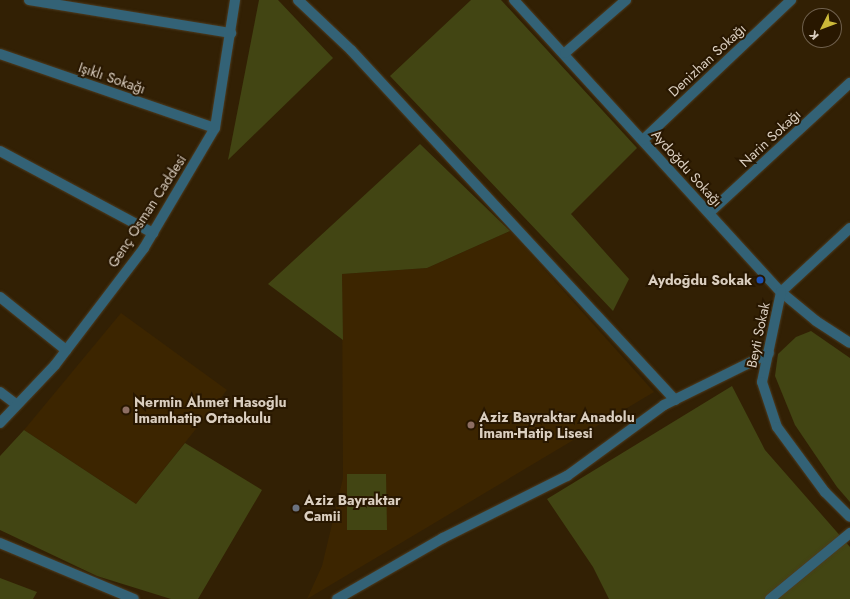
<!DOCTYPE html>
<html>
<head>
<meta charset="utf-8">
<style>
	body { margin:0 }
	#map { position:relative; width:850px; height:599px; overflow:hidden; background:#322004; font-family:Jost,sans-serif }
	div>[style] { position:absolute }
	.built>* { inset:0; background:#3c2500 }
	.green>* { inset:0; background:#424513 }
	.roads { filter:drop-shadow(0 0 1px #4d3c22) drop-shadow(0 0 1px #4d3c22) }
	.minor>* { height:10px; margin:-5px; padding:0 5px; transform-origin:5px; border-radius:5px; background:#336276 }
	.tertiary>* { height:10px; margin:-5px; padding:0 5px; transform-origin:5px; border-radius:5px; background:#336276 }
	.dots>* { width:11px; height:11px; translate:-50% -50%; box-sizing:border-box; border:2px solid #281700; border-radius:50% }
	span { translate:-50% -50%; white-space:nowrap; text-align:center; line-height:1.15; -webkit-text-stroke:4px #281700; paint-order:stroke }
	.street-label { font-size:14px; color:#dbcfc0 }
	.poi-label { font-size:14px; color:#dbcfc0; font-weight:700 }
	.right { translate:-100% -50%; text-align:right }
	.left { translate:0 -50%; text-align:left }
	.north { position:absolute; left:802px; top:8px; width:40px; height:40px; box-sizing:border-box; background:#281700; border:1px solid #70614d; border-radius:50%; rotate:228deg; font-size:11px; font-weight:700; line-height:16px; text-align:center; color:#dbcfc0 }
	.north::after { content:''; display:block; margin:auto; width:14px; height:18px; background:#ccb939; clip-path:polygon(50% 0,100% 100%,50% 72%,0 100%) }
</style>
</head>
<body>
<div id="map">
	<div class="built">
		<div style="clip-path:polygon(510px 231px,654px 392px,307px 599px,322px 566px,343px 478px,342px 274px,427px 268px)"></div>
		<div style="clip-path:polygon(121px 313px,227px 390px,136px 504px,24px 430px)"></div>
	</div>
	<div class="green">
		<div style="clip-path:polygon(259px 0,278px 0,333px 58px,228px 160px)"></div>
		<div style="clip-path:polygon(471px 0,501px 0,637px 148px,571px 214px,629px 279px,613px 311px,390px 76px)"></div>
		<div style="clip-path:polygon(420px 144px,510px 231px,427px 268px,342px 274px,343px 340px,268px 284px)"></div>
		<div style="clip-path:polygon(811px 331px,850px 358px,850px 502px,837px 487px,795px 425px,775px 376px,778px 354px,796px 337px)"></div>
		<div style="clip-path:polygon(732px 386px,765px 450px,850px 547px,850px 599px,609px 599px,593px 567px,547px 499px)"></div>
		<div style="clip-path:polygon(24px 430px,136px 504px,185px 443px,262px 490px,198px 599px,171px 599px,97px 576px,0 530px,0 456px)"></div>
		<div style="clip-path:polygon(347px 474px,386px 474px,387px 530px,347px 530px)"></div>
		<div style="clip-path:polygon(0 578px,37px 592px,33px 599px,0 599px)"></div>
	</div>
	<div class="roads">
		<div class="minor">
			<div style="left:29px;top:0;width:205px;rotate:9.3deg"></div>
			<div style="left:298px;top:0;width:73px;rotate:43.3deg"></div>
			<div style="left:351px;top:50px;width:477px;rotate:47.2deg"></div>
			<div style="left:514px;top:0;width:396px;rotate:47.6deg"></div>
			<div style="left:781px;top:292px;width:45px;rotate:39.6deg"></div>
			<div style="left:816px;top:321px;width:40px;rotate:32.9deg"></div>
			<div style="left:565px;top:53px;width:81px;rotate:-41deg"></div>
			<div style="left:0;top:54px;width:227px;rotate:19deg"></div>
			<div style="left:643px;top:140px;width:204px;rotate:-43.4deg"></div>
			<div style="left:0;top:151px;width:174px;rotate:28.2deg"></div>
			<div style="left:709px;top:213px;width:192px;rotate:-42.7deg"></div>
			<div style="left:850px;top:228px;width:94px;rotate:137.2deg"></div>
			<div style="left:781px;top:292px;width:92px;rotate:101.9deg"></div>
			<div style="left:762px;top:382px;width:47px;rotate:71.6deg"></div>
			<div style="left:777px;top:427px;width:81px;rotate:53.6deg"></div>
			<div style="left:825px;top:492px;width:35px;rotate:45deg"></div>
			<div style="left:0;top:297px;width:85px;rotate:38.8deg"></div>
			<div style="left:0;top:392px;width:21px;rotate:37deg"></div>
			<div style="left:0;top:543px;width:145px;rotate:22.7deg"></div>
			<div style="left:337px;top:599px;width:122px;rotate:-29.9deg"></div>
			<div style="left:443px;top:538px;width:139px;rotate:-26.6deg"></div>
			<div style="left:567px;top:476px;width:120px;rotate:-36.2deg"></div>
			<div style="left:664px;top:405px;width:117px;rotate:-26.3deg"></div>
			<div style="left:770px;top:599px;width:104px;rotate:-39.5deg"></div>
		</div>
		<div class="tertiary">
			<div style="left:0;top:423px;width:80px;rotate:-46.5deg"></div>
			<div style="left:55px;top:365px;width:147px;rotate:-52.7deg"></div>
			<div style="left:144px;top:248px;width:139px;rotate:-59.4deg"></div>
			<div style="left:215px;top:128px;width:130px;rotate:-81.1deg"></div>
		</div>
	</div>
	<div class="dots">
		<div style="left:760px;top:280px;background:#1a4fb4"></div>
		<div style="left:126px;top:410px;background:#8d6e63"></div>
		<div style="left:471px;top:425px;background:#8d6e63"></div>
		<div style="left:296px;top:508px;background:#6b7280"></div>
	</div>
	<div class="street-label">
		<span style="left:707px;top:60px;rotate:-43deg">Denizhan Sokağı</span>
		<span style="left:112px;top:78px;rotate:19deg">Işıklı Sokağı</span>
		<span style="left:770px;top:138px;rotate:-43deg">Narin Sokağı</span>
		<span style="left:687px;top:168px;rotate:48deg">Aydoğdu Sokağı</span>
		<span style="left:147px;top:211px;rotate:-57deg">Genç Osman Caddesi</span>
		<span style="left:758px;top:335px;rotate:-78deg">Beyti Sokak</span>
	</div>
	<div class="poi-label">
		<span class="right" style="left:752px;top:280px">Aydoğdu Sokak</span>
		<span class="left" style="left:134px;top:410px">Nermin Ahmet Hasoğlu<br>İmamhatip Ortaokulu</span>
		<span class="left" style="left:479px;top:425px">Aziz Bayraktar Anadolu<br>İmam-Hatip Lisesi</span>
		<span class="left" style="left:304px;top:508px">Aziz Bayraktar<br>Camii</span>
	</div>
	<div class="north">K</div>
</div>
</body>
</html>
